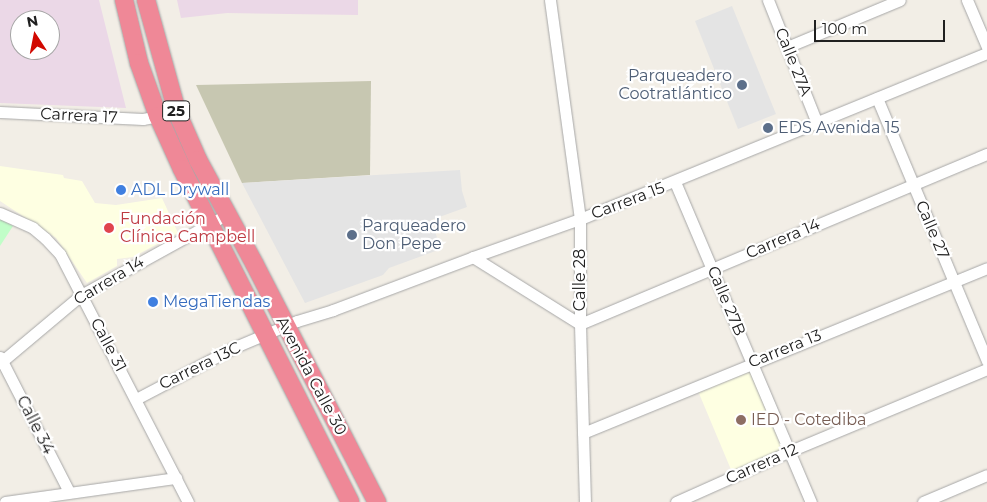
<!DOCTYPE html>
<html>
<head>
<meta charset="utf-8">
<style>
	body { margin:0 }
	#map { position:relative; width:987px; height:502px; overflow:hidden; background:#f2eee6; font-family:Montserrat,sans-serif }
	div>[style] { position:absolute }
	.industrial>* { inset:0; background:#ebd8e7 }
	.education>* { inset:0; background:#feffe2 }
	.construction>* { inset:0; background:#c7c7b1 }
	.park>* { inset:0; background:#c1fec8 }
	.parking>* { inset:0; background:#e4e4e4 }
	.roads { filter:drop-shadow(0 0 1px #a7a7a7) drop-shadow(0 0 1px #a7a7a7) }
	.minor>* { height:11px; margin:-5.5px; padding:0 5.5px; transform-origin:5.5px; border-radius:5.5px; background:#fff }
	.highway>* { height:18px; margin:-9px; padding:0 9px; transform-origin:9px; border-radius:9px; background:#ef8897 }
	.dots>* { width:14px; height:14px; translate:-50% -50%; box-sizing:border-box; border:2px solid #fff; border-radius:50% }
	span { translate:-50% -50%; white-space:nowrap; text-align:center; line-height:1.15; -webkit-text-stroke:4.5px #fff; paint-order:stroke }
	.shield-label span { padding:1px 4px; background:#fff; border:1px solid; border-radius:4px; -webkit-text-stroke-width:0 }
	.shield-label { font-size:15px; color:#202020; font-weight:700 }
	.street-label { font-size:16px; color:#202020 }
	.service-label { font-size:16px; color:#4e5e75 }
	.right { translate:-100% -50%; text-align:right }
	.left { translate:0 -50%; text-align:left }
	.shop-label { font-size:16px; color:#366cbe }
	.health-label { font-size:16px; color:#be3a42 }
	.education-label { font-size:16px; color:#785e54 }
	.north { position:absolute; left:10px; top:10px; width:50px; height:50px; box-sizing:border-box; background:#fff; border:1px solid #a6a6a6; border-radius:50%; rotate:349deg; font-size:14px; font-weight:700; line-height:20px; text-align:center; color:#202020 }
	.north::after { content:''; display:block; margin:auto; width:18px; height:22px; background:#d10800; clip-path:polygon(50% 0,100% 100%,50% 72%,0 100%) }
	.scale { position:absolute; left:814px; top:20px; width:131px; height:22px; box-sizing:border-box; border:2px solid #202020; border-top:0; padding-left:6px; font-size:15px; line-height:18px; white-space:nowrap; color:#202020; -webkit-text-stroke:4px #fff; paint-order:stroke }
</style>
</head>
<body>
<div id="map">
	<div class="industrial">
		<div style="clip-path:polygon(evenodd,0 0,99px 0,126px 108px,0 103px,0 0,20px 20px,50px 20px,50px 50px,20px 50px,20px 20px)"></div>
		<div style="clip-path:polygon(177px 0,358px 0,358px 15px,227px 13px,181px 18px)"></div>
	</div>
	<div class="education">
		<div style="clip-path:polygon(0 166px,63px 175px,64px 178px,82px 181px,95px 203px,116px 205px,162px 198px,178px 233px,133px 257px,117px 259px,117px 266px,87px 283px,56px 238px,0 201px)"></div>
		<div style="clip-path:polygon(750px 369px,785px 449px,732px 472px,698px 391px)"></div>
	</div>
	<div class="construction">
		<div style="clip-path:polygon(371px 81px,370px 175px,242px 183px,196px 85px)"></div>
	</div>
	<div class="park">
		<div style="clip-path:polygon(0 218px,13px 226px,0 246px)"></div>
	</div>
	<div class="parking">
		<div style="clip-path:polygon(732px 6px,776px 114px,738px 129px,695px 21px)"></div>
		<div style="clip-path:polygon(460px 170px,462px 191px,467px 207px,431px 220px,441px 249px,389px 268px,383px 275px,305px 303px,242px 183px)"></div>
	</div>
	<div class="roads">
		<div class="minor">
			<div style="left:550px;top:0;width:221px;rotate:82.2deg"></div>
			<div style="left:580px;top:219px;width:105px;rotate:90deg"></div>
			<div style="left:580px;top:324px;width:178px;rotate:88.4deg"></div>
			<div style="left:768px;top:0;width:132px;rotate:68.3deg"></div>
			<div style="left:967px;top:0;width:51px;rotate:66.9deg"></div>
			<div style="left:787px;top:47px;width:122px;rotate:-22.6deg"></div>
			<div style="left:877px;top:98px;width:285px;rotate:67.3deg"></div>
			<div style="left:0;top:112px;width:143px;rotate:2.8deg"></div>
			<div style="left:143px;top:119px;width:15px;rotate:-11deg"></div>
			<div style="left:675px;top:182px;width:348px;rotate:67deg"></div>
			<div style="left:0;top:213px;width:36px;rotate:24deg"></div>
			<div style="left:33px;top:228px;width:16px;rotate:40deg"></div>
			<div style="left:45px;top:238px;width:22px;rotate:47deg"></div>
			<div style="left:60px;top:254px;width:279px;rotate:62.7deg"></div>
			<div style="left:473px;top:257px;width:126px;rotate:32.1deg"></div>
			<div style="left:580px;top:324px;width:441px;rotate:-22.7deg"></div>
			<div style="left:0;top:357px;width:152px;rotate:62.9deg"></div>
			<div style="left:0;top:363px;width:106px;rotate:-40deg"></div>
			<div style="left:81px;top:295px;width:168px;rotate:-28.9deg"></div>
			<div style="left:136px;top:399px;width:112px;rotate:-27.7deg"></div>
			<div style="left:235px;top:347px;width:67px;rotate:-22.8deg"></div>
			<div style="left:297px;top:321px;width:38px;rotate:-17deg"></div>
			<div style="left:333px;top:310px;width:150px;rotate:-20.7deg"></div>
			<div style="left:473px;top:257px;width:114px;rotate:-19.6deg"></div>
			<div style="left:580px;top:219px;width:440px;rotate:-22.2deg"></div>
			<div style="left:583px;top:433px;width:436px;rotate:-22.2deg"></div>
			<div style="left:5px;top:502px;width:173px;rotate:-8deg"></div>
			<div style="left:676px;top:502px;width:125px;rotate:-24.1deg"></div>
			<div style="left:790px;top:451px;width:213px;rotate:-22.6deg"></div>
			<div style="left:923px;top:502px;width:69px;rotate:-22.9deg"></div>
		</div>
		<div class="highway">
			<div style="left:124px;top:0;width:65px;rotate:76.6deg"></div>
			<div style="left:139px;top:63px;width:56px;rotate:70.3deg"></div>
			<div style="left:158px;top:116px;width:58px;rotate:65.6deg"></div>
			<div style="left:182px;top:169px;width:373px;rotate:63.2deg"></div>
			<div style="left:146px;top:0;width:116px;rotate:74.5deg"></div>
			<div style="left:177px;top:112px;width:52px;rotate:66.4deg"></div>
			<div style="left:198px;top:160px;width:119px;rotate:61.5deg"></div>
			<div style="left:255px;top:265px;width:267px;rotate:62.8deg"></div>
		</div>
	</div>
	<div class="dots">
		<div style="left:742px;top:85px;background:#5c6f8a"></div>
		<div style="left:768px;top:128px;background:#5c6f8a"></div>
		<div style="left:121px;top:190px;background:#3f7fe0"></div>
		<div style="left:109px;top:228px;background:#e0444e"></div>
		<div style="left:352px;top:235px;background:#5c6f8a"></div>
		<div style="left:153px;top:302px;background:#3f7fe0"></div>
		<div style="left:741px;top:420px;background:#8d6e63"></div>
	</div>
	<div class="shield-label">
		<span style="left:176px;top:111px">25</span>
	</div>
	<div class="street-label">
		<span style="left:793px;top:62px;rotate:68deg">Calle 27A</span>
		<span style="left:79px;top:116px;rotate:3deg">Carrera 17</span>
		<span style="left:628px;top:201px;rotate:-21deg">Carrera 15</span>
		<span style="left:932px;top:230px;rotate:67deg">Calle 27</span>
		<span style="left:783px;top:239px;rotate:-23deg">Carrera 14</span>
		<span style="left:580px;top:280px;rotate:-90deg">Calle 28</span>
		<span style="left:109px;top:281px;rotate:-31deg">Carrera 14</span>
		<span style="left:726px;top:301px;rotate:67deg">Calle 27B</span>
		<span style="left:108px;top:345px;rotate:62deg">Calle 31</span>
		<span style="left:785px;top:349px;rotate:-22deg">Carrera 13</span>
		<span style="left:200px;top:366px;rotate:-26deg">Carrera 13C</span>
		<span style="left:311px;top:376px;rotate:62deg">Avenida Calle 30</span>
		<span style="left:35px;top:425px;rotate:63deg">Calle 34</span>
		<span style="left:762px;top:464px;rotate:-24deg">Carrera 12</span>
	</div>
	<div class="service-label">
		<span class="right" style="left:732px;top:85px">Parqueadero<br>Cootratlántico</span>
		<span class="left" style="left:778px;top:128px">EDS Avenida 15</span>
		<span class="left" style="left:362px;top:235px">Parqueadero<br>Don Pepe</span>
	</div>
	<div class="shop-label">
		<span class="left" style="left:131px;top:190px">ADL Drywall</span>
		<span class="left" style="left:163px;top:302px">MegaTiendas</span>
	</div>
	<div class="health-label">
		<span class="left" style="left:120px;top:228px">Fundación<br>Clínica Campbell</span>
	</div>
	<div class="education-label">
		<span class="left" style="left:751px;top:420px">IED - Cotediba</span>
	</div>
	<div class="north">N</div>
	<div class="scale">100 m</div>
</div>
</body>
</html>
